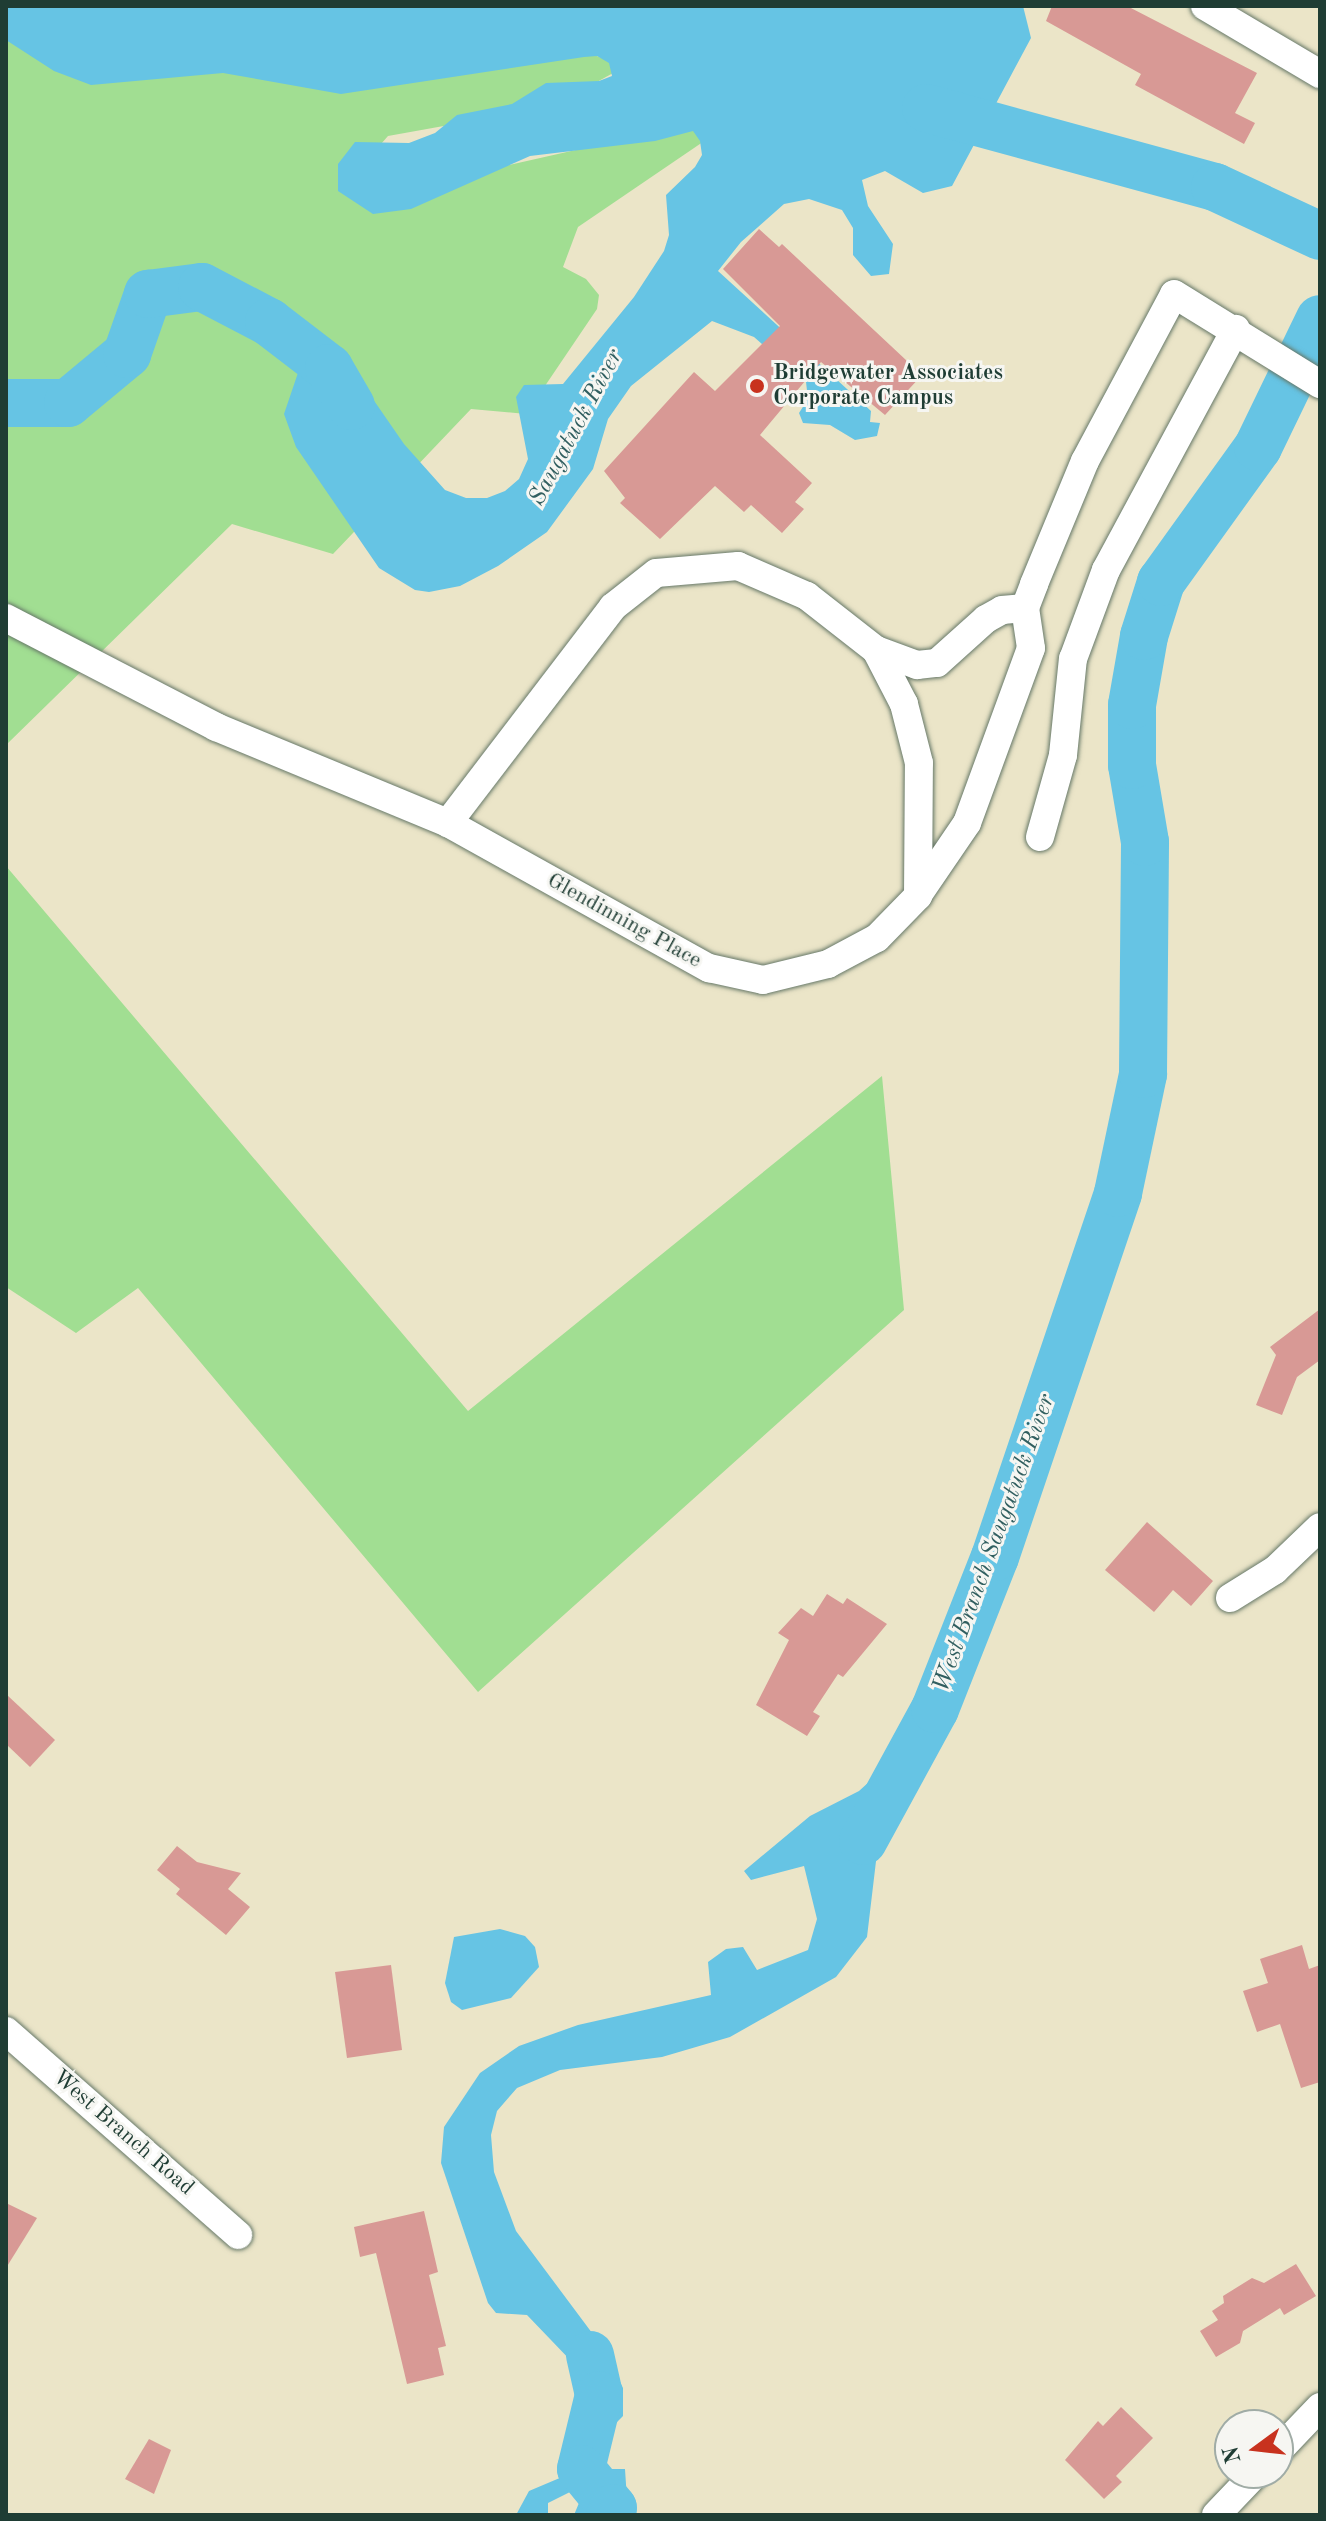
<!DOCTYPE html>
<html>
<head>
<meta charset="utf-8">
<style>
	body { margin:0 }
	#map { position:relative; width:1326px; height:2521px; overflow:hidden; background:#ebe5c8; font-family:"Old Standard TT",serif }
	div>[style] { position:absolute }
	.green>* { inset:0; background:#a1de92 }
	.water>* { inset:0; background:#66c4e4 }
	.river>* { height:48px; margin:-24px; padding:0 24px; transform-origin:24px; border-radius:24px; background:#66c4e4 }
	.building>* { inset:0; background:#d89995 }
	.roads { filter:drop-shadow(0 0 2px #667868) drop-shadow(0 0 2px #667868) }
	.minor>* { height:28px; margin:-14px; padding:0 14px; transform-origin:14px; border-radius:14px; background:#fff }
	.dots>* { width:22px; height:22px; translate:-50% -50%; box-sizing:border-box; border:4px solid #f6f6f2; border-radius:50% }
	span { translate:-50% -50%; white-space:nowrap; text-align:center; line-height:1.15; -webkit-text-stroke:6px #f6f6f2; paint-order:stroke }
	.poi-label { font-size:22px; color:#1f3d34; font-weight:700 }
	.left { translate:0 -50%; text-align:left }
	.street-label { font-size:22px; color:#1f3d34 }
	.water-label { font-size:24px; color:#315f60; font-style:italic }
	.frame { position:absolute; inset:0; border:8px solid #1f3d34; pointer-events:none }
	.north { position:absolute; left:1214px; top:2409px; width:80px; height:80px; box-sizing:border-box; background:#f6f6f2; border:2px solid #a0aca6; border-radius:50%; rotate:255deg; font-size:22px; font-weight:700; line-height:32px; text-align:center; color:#1f3d34 }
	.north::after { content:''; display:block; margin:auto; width:28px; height:36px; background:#c8321e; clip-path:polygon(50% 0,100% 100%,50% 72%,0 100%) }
</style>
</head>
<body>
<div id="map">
	<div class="green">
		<div style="clip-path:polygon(6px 6px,572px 46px,624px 67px,586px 88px,477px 120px,388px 136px,359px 169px,438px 181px,682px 126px,719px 131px,578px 227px,563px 267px,586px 279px,599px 295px,597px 309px,526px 414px,471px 409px,333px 554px,232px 524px,6px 745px)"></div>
		<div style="clip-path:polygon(6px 866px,468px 1411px,882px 1076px,904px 1310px,478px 1692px,138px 1288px,76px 1333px,6px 1287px)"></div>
	</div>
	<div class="water">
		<div style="clip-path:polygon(6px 6px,1023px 6px,1031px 38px,952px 186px,923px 193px,885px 171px,862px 180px,868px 206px,893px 244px,889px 274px,871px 276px,853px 255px,853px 228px,842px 210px,809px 199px,784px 204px,741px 242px,718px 271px,871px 411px,870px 422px,880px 423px,877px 436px,855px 440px,830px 425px,803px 423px,799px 413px,808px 399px,806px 382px,754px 337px,712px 321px,631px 386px,608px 419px,593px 469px,547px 532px,498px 566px,460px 586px,429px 592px,415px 590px,379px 568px,296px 447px,284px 414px,302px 361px,339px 350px,404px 444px,445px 490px,466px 498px,487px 498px,505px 491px,519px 479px,528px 459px,516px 397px,524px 385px,563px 384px,634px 297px,664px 251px,669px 235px,666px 195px,695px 167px,702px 155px,700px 141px,693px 131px,655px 141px,530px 156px,411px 209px,373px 214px,338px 191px,338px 164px,355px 142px,409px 143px,435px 133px,457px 115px,512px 104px,546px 83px,599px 81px,612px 76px,609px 63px,597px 56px,584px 57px,341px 94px,223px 73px,91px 85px,54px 71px,6px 40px)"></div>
		<div style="clip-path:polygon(880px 1772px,902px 1796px,879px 1836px,867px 1937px,836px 1977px,730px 2037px,662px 2057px,560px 2070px,517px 2088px,497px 2111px,491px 2135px,494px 2172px,516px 2231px,604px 2349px,623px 2388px,623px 2416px,616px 2423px,601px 2424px,592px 2414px,588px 2380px,574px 2364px,527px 2315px,496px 2313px,488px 2303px,441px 2163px,444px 2127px,480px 2073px,519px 2046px,578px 2025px,711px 1995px,708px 1962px,726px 1949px,743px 1947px,757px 1970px,808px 1950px,817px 1919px,804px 1866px,751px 1880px,744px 1871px,810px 1816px,859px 1791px)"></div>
		<div style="clip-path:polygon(500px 1929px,525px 1936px,535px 1947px,539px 1967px,511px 1998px,462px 2010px,451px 2002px,445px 1983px,454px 1937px)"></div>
		<div style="clip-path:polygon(581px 2469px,625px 2469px,628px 2515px,574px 2515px,581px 2498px,574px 2490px,548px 2503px,548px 2515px,516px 2515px,529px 2491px)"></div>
	</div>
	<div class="river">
		<div style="left:926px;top:108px;width:300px;rotate:15.3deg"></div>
		<div style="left:1215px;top:187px;width:116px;rotate:25deg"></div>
		<div style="left:6px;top:403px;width:62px"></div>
		<div style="left:68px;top:403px;width:77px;rotate:-39.7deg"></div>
		<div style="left:127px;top:354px;width:64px;rotate:-70.7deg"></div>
		<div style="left:148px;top:294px;width:54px;rotate:-7.4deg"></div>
		<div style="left:202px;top:287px;width:76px;rotate:27.6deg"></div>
		<div style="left:269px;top:322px;width:76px;rotate:37.5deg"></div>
		<div style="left:329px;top:368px;width:44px;rotate:59.9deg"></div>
		<div style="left:863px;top:1841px;width:150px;rotate:-61.4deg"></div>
		<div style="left:935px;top:1709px;width:163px;rotate:-68.5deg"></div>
		<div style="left:995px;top:1557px;width:384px;rotate:-71.3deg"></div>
		<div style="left:1118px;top:1193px;width:122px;rotate:-78.1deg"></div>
		<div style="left:1143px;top:1074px;width:232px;rotate:-89.5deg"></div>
		<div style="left:1145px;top:842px;width:78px;rotate:-99.6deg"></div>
		<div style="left:1132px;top:765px;width:60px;rotate:-90deg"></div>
		<div style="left:1132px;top:705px;width:70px;rotate:-80.1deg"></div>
		<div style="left:1144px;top:636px;width:57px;rotate:-72.5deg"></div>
		<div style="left:1161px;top:582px;width:166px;rotate:-54.3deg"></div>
		<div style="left:1258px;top:447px;width:142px;rotate:-64.2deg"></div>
		<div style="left:590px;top:2355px;width:41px;rotate:77.3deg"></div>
		<div style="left:599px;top:2395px;width:76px;rotate:103.7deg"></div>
		<div style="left:581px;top:2469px;width:50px;rotate:50.6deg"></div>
		<div style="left:613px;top:2508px;width:8px;rotate:113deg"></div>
	</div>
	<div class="building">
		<div style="clip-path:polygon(1052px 6px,1127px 6px,1257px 73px,1235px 113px,1255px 123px,1244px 144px,1135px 85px,1141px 74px,1046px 21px)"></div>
		<div style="clip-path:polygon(759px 229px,779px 247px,782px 244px,922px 375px,885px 415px,821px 362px,760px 435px,812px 483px,795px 502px,804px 509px,782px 533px,751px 505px,744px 512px,715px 486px,660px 539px,620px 503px,625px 498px,604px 471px,694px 372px,715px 391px,780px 326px,723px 269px)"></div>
		<div style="clip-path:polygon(1320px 1309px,1320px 1360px,1297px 1377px,1282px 1415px,1256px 1405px,1276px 1355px,1270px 1347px)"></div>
		<div style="clip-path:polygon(1147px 1522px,1213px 1581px,1191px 1606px,1173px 1590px,1154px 1612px,1105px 1570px)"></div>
		<div style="clip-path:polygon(827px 1594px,843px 1604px,847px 1598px,887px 1624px,843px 1677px,838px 1674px,813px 1712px,820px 1716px,807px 1736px,756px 1705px,789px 1640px,778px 1633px,801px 1608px,813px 1616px)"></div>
		<div style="clip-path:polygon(6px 1694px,55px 1740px,30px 1767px,6px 1744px)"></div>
		<div style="clip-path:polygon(177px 1846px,197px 1862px,241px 1873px,228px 1889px,250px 1907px,226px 1935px,176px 1894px,180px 1889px,157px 1870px)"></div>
		<div style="clip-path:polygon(1302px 1945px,1309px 1969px,1320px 1965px,1320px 2082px,1301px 2088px,1280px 2024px,1257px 2032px,1243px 1991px,1268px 1983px,1260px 1959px)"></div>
		<div style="clip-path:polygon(391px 1965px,402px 2050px,347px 2058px,335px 1972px)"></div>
		<div style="clip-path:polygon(6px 2203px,37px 2218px,6px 2268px)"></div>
		<div style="clip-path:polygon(424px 2211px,438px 2272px,429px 2275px,446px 2346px,438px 2348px,444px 2375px,407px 2384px,376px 2253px,360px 2257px,354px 2227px)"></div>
		<div style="clip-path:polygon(1296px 2264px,1316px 2296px,1284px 2315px,1280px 2308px,1243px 2331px,1240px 2343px,1216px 2357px,1200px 2331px,1218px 2320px,1212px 2311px,1224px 2303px,1223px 2296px,1252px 2278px,1264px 2283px)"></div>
		<div style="clip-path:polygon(1121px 2407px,1153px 2438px,1116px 2476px,1122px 2482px,1104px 2499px,1065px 2460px,1098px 2421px,1103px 2426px)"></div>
		<div style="clip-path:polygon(149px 2439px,171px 2450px,154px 2494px,125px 2479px)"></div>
	</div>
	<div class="roads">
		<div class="minor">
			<div style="left:1205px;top:6px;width:134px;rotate:30.6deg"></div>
			<div style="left:6px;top:618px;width:237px;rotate:27.4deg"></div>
			<div style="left:216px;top:727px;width:251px;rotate:22.5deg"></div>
			<div style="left:448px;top:823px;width:299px;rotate:29.1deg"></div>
			<div style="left:709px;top:968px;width:55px;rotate:12.5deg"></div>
			<div style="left:763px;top:980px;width:67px;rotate:-13.8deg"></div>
			<div style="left:828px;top:964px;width:55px;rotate:-28deg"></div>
			<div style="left:877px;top:938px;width:59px;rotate:-45.7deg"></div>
			<div style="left:918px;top:896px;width:133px;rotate:-89.6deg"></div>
			<div style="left:919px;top:763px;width:61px;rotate:-104.3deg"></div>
			<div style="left:904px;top:704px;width:61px;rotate:-117.4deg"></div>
			<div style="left:876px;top:650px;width:88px;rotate:-142deg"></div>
			<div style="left:807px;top:596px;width:75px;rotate:-156.5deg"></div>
			<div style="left:738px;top:566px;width:82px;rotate:175.1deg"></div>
			<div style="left:656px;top:573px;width:55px;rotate:141.7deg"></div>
			<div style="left:613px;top:607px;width:272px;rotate:127.4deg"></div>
			<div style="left:876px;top:650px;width:44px;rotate:20.1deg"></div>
			<div style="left:917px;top:665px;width:20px;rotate:-6deg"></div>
			<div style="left:937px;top:663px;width:66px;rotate:-41.9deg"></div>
			<div style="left:986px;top:619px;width:18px;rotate:-29deg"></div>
			<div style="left:1002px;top:610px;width:23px;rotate:-5deg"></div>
			<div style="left:1040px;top:837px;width:85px;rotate:-74.3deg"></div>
			<div style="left:1063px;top:755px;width:97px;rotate:-84.1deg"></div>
			<div style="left:1073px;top:659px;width:95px;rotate:-69.7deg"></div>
			<div style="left:1106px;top:570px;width:274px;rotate:-61.7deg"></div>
			<div style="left:918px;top:895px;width:87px;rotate:-55.8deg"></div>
			<div style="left:967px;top:823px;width:186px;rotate:-69.9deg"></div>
			<div style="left:1031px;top:648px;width:40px;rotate:-98.5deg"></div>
			<div style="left:1025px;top:608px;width:26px;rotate:-69deg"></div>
			<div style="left:1034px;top:584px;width:133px;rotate:-67.5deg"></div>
			<div style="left:1085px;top:461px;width:189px;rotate:-61.9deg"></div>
			<div style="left:1174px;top:294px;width:172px;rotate:31.7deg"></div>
			<div style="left:1230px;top:1598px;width:53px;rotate:-31.9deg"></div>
			<div style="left:1275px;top:1570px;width:62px;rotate:-43.7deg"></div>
			<div style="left:6px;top:2031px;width:309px;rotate:41.3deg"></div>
			<div style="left:1278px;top:2451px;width:61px;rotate:-46.3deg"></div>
			<div style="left:1216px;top:2515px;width:58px;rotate:-46.4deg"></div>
		</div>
	</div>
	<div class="dots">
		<div style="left:757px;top:386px;background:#c8321e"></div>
	</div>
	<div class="poi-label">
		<span class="left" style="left:773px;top:386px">Bridgewater Associates<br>Corporate Campus</span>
	</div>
	<div class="street-label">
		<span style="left:624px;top:921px;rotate:29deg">Glendinning Place</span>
		<span style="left:123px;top:2133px;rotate:41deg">West Branch Road</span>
	</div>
	<div class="water-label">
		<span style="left:577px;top:428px;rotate:-62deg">Saugatuck River</span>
		<span style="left:995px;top:1544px;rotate:-70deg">West Branch Saugatuck River</span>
	</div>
	<div class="frame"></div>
	<div class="north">N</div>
</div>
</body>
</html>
